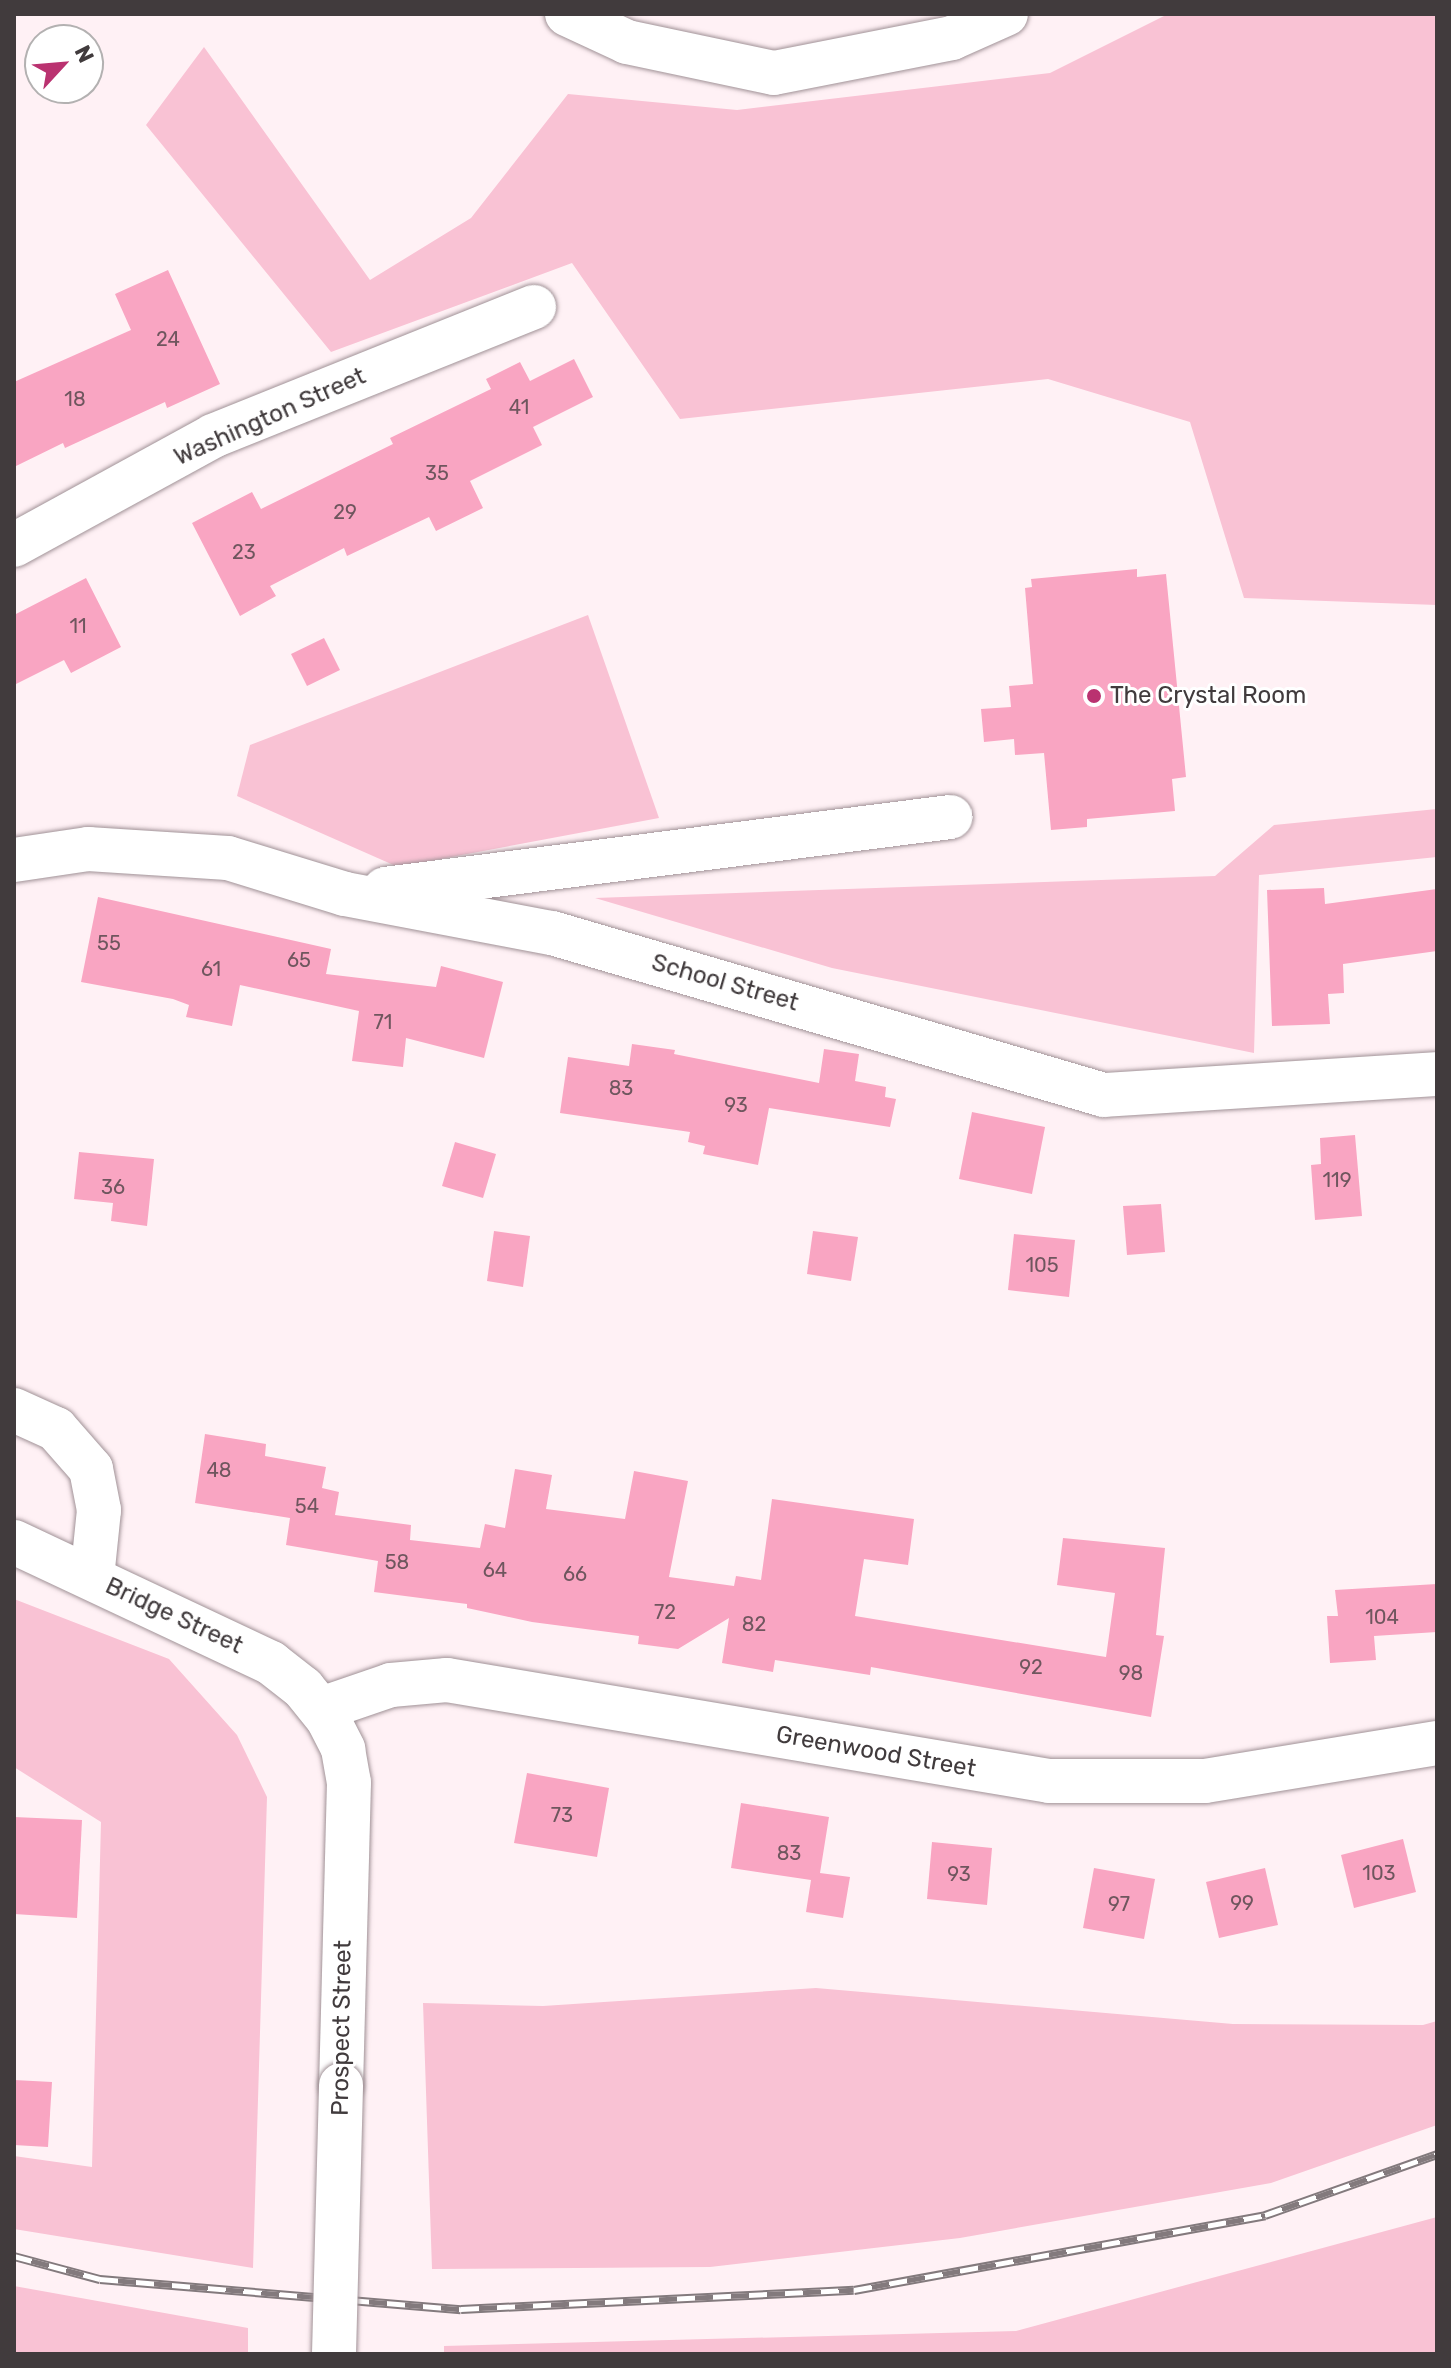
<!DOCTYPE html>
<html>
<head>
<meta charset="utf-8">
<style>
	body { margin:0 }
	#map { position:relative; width:1451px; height:2368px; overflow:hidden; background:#fff1f5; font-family:Rubik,sans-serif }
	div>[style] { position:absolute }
	.green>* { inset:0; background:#f9c2d4 }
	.building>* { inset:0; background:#f9a5c2 }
	.roads { filter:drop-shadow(0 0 2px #a19297) drop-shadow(0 0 2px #a19297) }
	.minor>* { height:44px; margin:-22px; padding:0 22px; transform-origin:22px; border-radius:22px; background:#fff }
	.major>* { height:44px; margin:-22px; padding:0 22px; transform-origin:22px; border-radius:22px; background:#fff }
	.rail>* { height:9px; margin-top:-4.5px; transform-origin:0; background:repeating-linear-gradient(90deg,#fff 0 18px,#837a7d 0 36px); box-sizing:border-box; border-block:2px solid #837a7d }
	.bridges { filter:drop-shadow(0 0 2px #a19297) drop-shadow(0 0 2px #a19297) }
	.major-bridge>* { height:44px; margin:-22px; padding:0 22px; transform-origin:22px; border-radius:22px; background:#fff }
	.dots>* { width:22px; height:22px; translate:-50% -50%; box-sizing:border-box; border:4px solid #fff; border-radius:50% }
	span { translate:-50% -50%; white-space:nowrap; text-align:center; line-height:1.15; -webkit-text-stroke:6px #fff; paint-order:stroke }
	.number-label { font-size:20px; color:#6f565e }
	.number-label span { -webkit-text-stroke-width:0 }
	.street-label { font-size:24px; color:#413b3d }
	.poi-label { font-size:24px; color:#413b3d }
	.left { translate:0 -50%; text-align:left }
	.frame { position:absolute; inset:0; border:16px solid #413b3d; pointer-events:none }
	.north { position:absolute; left:24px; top:24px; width:80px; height:80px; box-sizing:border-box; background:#fff; border:2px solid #b3b1b1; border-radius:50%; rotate:64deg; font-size:22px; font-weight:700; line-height:32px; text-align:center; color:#413b3d }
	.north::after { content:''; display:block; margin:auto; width:28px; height:36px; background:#ba3270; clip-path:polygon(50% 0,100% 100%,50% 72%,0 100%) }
</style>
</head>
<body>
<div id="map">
	<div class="green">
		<div style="clip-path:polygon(1168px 14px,1437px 14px,1437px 605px,1244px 598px,1190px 422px,1048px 379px,680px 419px,572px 263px,331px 352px,146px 125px,204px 47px,370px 280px,471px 218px,568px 94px,737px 110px,1050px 73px)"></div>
		<div style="clip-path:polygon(588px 615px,659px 818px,398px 867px,237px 796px,250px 745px)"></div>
		<div style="clip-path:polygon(1437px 809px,1437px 857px,1259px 875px,1254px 1053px,832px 968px,595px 898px,1215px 876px,1274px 825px)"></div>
		<div style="clip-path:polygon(14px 1599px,169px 1659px,237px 1735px,267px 1797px,253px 2268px,14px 2229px,14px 2156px,92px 2167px,101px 1822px,14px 1767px)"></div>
		<div style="clip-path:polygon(816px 1988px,1233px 2024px,1423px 2025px,1437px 2021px,1437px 2125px,1271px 2183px,960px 2238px,710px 2267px,432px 2269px,423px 2003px,543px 2006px)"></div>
		<div style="clip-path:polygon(1437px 2217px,1437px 2354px,444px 2354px,444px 2346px,1016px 2331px)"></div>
		<div style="clip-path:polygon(14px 2286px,248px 2328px,248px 2354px,14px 2354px)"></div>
	</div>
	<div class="building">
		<div style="clip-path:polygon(168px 270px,220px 384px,167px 408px,165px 402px,65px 448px,63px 443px,14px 467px,14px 382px,131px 330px,115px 294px)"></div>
		<div style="clip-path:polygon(574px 359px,593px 397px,533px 427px,542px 445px,470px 481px,483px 508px,436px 531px,429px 517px,347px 556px,344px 548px,270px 586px,276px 596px,240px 616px,192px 523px,252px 492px,261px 509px,393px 444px,390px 438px,491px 389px,486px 379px,520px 362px,530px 381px)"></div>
		<div style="clip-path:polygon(1137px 569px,1137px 577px,1166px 574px,1186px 777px,1172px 779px,1175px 811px,1087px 819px,1087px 827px,1051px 830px,1044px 753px,1015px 755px,1014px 739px,984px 742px,981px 709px,1011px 707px,1009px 686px,1033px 684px,1025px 588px,1032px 587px,1031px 579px)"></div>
		<div style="clip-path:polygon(86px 578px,121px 647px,71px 673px,64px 660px,14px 685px,14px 615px)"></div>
		<div style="clip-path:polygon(324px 638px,340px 670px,307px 686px,291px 654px)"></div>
		<div style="clip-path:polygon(1324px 888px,1325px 904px,1437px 889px,1437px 951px,1343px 964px,1344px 993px,1328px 994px,1330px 1024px,1272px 1026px,1267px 890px)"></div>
		<div style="clip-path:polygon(98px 897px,331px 949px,326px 974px,436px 987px,441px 966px,503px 982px,484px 1058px,406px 1038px,403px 1067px,352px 1061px,359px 1011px,240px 985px,232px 1026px,186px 1017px,189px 1005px,173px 999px,81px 982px)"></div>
		<div style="clip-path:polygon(632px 1044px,675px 1050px,674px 1054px,819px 1083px,824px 1049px,859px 1054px,855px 1081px,886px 1087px,885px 1097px,896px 1099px,890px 1127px,769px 1108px,758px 1165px,703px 1154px,705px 1146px,688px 1142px,690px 1132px,560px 1113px,568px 1057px,629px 1066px)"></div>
		<div style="clip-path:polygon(972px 1112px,1045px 1127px,1032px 1194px,959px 1179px)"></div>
		<div style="clip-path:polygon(1355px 1135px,1362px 1216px,1315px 1220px,1311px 1165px,1321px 1164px,1320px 1138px)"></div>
		<div style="clip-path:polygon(455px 1142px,496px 1154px,483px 1198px,442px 1186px)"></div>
		<div style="clip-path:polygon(79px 1152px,154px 1159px,147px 1226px,111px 1221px,113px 1203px,74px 1199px)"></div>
		<div style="clip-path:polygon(1161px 1204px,1165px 1252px,1127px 1255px,1123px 1206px)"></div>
		<div style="clip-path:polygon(494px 1231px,530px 1236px,523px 1287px,487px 1281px)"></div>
		<div style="clip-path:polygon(813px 1231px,858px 1237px,851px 1281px,807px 1274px)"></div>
		<div style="clip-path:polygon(1014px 1234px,1075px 1240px,1069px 1297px,1008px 1290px)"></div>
		<div style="clip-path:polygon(205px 1434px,266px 1444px,265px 1456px,326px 1467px,322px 1488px,339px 1492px,335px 1515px,411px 1525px,410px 1540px,480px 1548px,485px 1524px,505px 1528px,515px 1469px,552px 1475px,546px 1509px,625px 1519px,634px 1471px,688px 1481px,669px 1577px,734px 1586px,736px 1576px,761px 1580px,772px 1499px,914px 1519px,908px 1565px,864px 1559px,855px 1616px,1106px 1657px,1115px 1593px,1057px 1585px,1063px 1538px,1165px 1548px,1156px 1635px,1164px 1636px,1151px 1717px,871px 1667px,870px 1675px,775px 1660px,773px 1672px,722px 1663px,729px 1618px,678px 1649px,638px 1644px,639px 1636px,532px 1622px,467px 1608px,467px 1604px,374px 1592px,378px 1561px,286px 1545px,290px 1518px,195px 1503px)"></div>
		<div style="clip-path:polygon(1437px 1584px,1437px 1632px,1374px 1636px,1376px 1660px,1330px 1663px,1327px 1616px,1338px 1616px,1335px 1590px)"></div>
		<div style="clip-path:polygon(527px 1773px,609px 1788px,597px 1857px,514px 1843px)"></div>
		<div style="clip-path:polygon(741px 1803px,829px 1817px,820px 1873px,850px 1877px,843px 1918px,806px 1912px,811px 1880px,731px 1868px)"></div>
		<div style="clip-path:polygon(14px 1817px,82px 1820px,77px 1918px,14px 1914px)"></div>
		<div style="clip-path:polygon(1403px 1839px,1416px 1892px,1354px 1908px,1341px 1855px)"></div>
		<div style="clip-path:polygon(932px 1842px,992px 1848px,987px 1905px,927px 1899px)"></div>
		<div style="clip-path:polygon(1094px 1868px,1155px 1879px,1144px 1939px,1083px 1928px)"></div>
		<div style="clip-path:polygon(1265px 1868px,1278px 1925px,1219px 1938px,1206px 1882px)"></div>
		<div style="clip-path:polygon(14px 2080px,52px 2082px,48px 2147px,14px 2145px)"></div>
	</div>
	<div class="roads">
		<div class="minor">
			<div style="left:567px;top:14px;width:66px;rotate:25deg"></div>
			<div style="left:627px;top:42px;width:150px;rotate:11.9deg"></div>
			<div style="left:774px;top:73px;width:181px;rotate:-11.1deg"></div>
			<div style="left:952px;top:38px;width:59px;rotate:-24deg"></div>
			<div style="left:14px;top:545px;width:227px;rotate:-28.7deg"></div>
			<div style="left:213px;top:436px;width:346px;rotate:-21.9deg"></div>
			<div style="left:14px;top:860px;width:75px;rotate:-8.5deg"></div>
			<div style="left:88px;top:849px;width:140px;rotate:3.7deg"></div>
			<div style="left:228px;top:858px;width:122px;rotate:17.1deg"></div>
			<div style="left:345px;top:894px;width:211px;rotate:10.7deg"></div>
			<div style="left:552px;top:933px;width:575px;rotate:16.36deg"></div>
			<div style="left:1104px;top:1095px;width:334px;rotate:-3.6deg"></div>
			<div style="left:385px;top:889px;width:570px;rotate:-7.26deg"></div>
			<div style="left:14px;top:1410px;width:46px;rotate:24.3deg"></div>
			<div style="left:56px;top:1429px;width:53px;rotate:48.8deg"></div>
			<div style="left:91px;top:1469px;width:42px;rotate:79deg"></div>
			<div style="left:99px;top:1510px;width:68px;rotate:95.9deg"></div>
			<div style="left:321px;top:1709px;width:74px;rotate:-18.9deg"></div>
			<div style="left:391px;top:1685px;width:56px;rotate:-5.1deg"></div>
			<div style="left:447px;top:1680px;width:610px;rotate:9.52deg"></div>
			<div style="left:1049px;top:1781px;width:156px"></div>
			<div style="left:1205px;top:1781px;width:235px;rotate:-9.3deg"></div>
		</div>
		<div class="major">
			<div style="left:14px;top:1542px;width:284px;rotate:25.2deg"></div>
			<div style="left:271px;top:1663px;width:41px;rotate:38deg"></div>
			<div style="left:303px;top:1688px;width:40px;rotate:51deg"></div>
			<div style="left:328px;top:1719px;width:34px;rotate:63deg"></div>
			<div style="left:343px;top:1749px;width:34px;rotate:80deg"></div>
			<div style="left:349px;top:1782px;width:303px;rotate:91.5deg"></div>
		</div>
	</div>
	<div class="rail">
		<div style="left:14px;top:2256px;width:89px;rotate:15deg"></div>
		<div style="left:100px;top:2279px;width:362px;rotate:4.8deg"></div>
		<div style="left:461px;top:2309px;width:393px;rotate:-2.8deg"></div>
		<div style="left:854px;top:2290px;width:418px;rotate:-10.3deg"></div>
		<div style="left:1265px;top:2215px;width:182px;rotate:-19.5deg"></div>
	</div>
	<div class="bridges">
		<div class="major-bridge">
			<div style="left:334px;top:2354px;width:269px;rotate:-88.5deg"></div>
		</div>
	</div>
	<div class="dots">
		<div style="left:1094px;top:696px;background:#ba3270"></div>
	</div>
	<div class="number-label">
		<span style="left:168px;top:339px">24</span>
		<span style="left:75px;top:399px">18</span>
		<span style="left:519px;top:407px">41</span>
		<span style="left:437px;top:473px">35</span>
		<span style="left:345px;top:512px">29</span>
		<span style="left:244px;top:552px">23</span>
		<span style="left:78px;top:626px">11</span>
		<span style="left:109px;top:943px">55</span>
		<span style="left:299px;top:960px">65</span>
		<span style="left:211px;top:969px">61</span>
		<span style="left:383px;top:1022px">71</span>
		<span style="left:621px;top:1088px">83</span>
		<span style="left:736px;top:1105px">93</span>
		<span style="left:1337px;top:1180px">119</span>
		<span style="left:113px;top:1187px">36</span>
		<span style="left:1042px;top:1265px">105</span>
		<span style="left:219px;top:1470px">48</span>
		<span style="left:307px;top:1506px">54</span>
		<span style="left:397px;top:1562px">58</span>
		<span style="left:495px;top:1570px">64</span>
		<span style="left:575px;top:1574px">66</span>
		<span style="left:665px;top:1612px">72</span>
		<span style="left:1382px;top:1617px">104</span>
		<span style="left:754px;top:1624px">82</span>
		<span style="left:1031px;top:1667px">92</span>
		<span style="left:1131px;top:1673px">98</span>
		<span style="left:562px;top:1815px">73</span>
		<span style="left:789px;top:1853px">83</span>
		<span style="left:1379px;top:1873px">103</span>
		<span style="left:959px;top:1874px">93</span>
		<span style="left:1242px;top:1903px">99</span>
		<span style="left:1119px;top:1904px">97</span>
	</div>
	<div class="street-label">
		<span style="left:270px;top:417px;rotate:-24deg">Washington Street</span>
		<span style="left:725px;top:983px;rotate:16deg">School Street</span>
		<span style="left:174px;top:1616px;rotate:25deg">Bridge Street</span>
		<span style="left:876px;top:1752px;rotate:10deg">Greenwood Street</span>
		<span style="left:342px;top:2028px;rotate:-89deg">Prospect Street</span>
	</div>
	<div class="poi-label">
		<span class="left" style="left:1110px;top:696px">The Crystal Room</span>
	</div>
	<div class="frame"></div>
	<div class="north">N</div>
</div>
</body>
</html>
